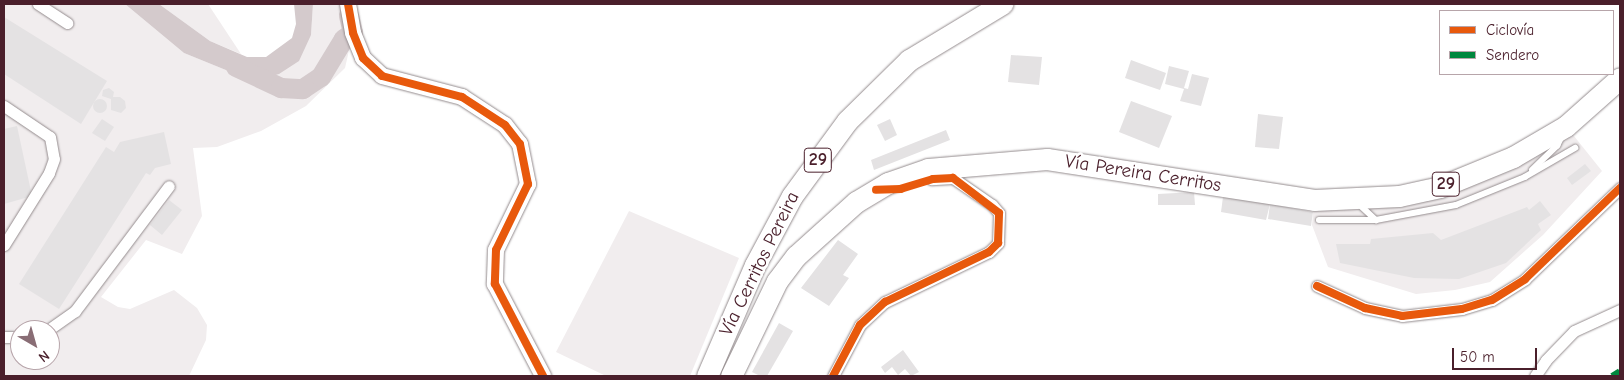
<!DOCTYPE html>
<html>
<head>
<meta charset="utf-8">
<style>
	body { margin:0 }
	#map { position:relative; width:1624px; height:380px; overflow:hidden; background:#fff; font-family:"Comic Neue",sans-serif }
	div>[style] { position:absolute }
	.built>* { inset:0; background:#f1edee }
	.water>* { inset:0; background:#d4cacc }
	.river>* { height:20px; margin:-10px; padding:0 10px; transform-origin:10px; border-radius:10px; background:#d4cacc }
	.building>* { inset:0; background:#e4e2e3 }
	.round { border-radius:50% }
	.roads { filter:drop-shadow(0 0 1px #948c8e) drop-shadow(0 0 1px #948c8e) }
	.lane>* { height:5.5px; margin:-2.75px; padding:0 2.75px; transform-origin:2.75px; border-radius:2.75px; background:#fff }
	.street>* { height:11px; margin:-5.5px; padding:0 5.5px; transform-origin:5.5px; border-radius:5.5px; background:#fff }
	.secondary>* { height:16px; margin:-8px; padding:0 8px; transform-origin:8px; border-radius:8px; background:#fff }
	.highway>* { height:21px; margin:-10.5px; padding:0 10.5px; transform-origin:10.5px; border-radius:10.5px; background:#fff }
	.quiet>* { height:6px; margin-top:-3px; transform-origin:0; background:repeating-linear-gradient(90deg,#00873e 0 12px,transparent 0 18px) }
	.cycleway>* { height:8px; margin:-4px; padding:0 4px; transform-origin:4px; border-radius:4px; background:#e8590c }
	span { translate:-50% -50%; white-space:nowrap; text-align:center; line-height:1.15; -webkit-text-stroke:5px #fff; paint-order:stroke }
	.shield-label span { padding:1px 4px; background:#fff; border:1px solid; border-radius:4px; -webkit-text-stroke-width:0 }
	.shield-label { font-size:18px; color:#4a1f2b; font-weight:700 }
	.street-label { font-size:19px; color:#4a1f2b }
	.frame { position:absolute; inset:0; border:5px solid #4a1f2b; pointer-events:none }
	.legend { position:absolute; left:1439px; top:10px; width:175px; height:65px; box-sizing:border-box; background:#fff; border:1px solid #b7a5aa; margin:0; padding:6px 9px; list-style:none; font-size:15px; color:#4a1f2b }
	.legend li { display:flex; align-items:center; gap:10px; height:25px }
	.legend b { width:25px; border:1px solid #b7a5aa }
	.north { position:absolute; left:10px; top:320px; width:50px; height:50px; box-sizing:border-box; background:#fff; border:1px solid #b7a5aa; border-radius:50%; rotate:142deg; font-size:14px; font-weight:700; line-height:20px; text-align:center; color:#4a1f2b }
	.north::after { content:''; display:block; margin:auto; width:18px; height:22px; background:#896d75; clip-path:polygon(50% 0,100% 100%,50% 72%,0 100%) }
	.scale { position:absolute; left:1452px; top:348px; width:85px; height:22px; box-sizing:border-box; border:2px solid #4a1f2b; border-top:0; padding-left:6px; font-size:15px; line-height:18px; white-space:nowrap; color:#4a1f2b; -webkit-text-stroke:4px #fff; paint-order:stroke }
</style>
</head>
<body>
<div id="map">
	<div class="built">
		<div style="clip-path:polygon(evenodd,4px 4px,125px 4px,184px 53px,243px 77px,311px 35px,313px 4px,348px 4px,353px 33px,345px 68px,306px 106px,261px 131px,217px 147px,193px 148px,202px 216px,182px 254px,146px 240px,101px 297px,118px 307px,130px 309px,174px 290px,197px 308px,207px 325px,206px 340px,189px 376px,4px 376px,4px 4px,20px 330px,50px 330px,50px 360px,20px 360px,20px 330px)"></div>
		<div style="clip-path:polygon(159px 4px,208px 4px,241px 54px,210px 41px)"></div>
		<div style="clip-path:polygon(1566px 126px,1602px 171px,1543px 235px,1490px 282px,1455px 290px,1416px 294px,1328px 267px,1312px 225px,1314px 200px,1399px 196px)"></div>
		<div style="clip-path:polygon(629px 211px,739px 258px,690px 376px,606px 376px,556px 352px)"></div>
	</div>
	<div class="water">
		<div style="clip-path:polygon(125px 4px,159px 4px,210px 41px,247px 57px,266px 57px,292px 38px,296px 24px,294px 4px,313px 4px,311px 35px,299px 61px,279px 74px,261px 79px,243px 77px,184px 53px)"></div>
	</div>
	<div class="river">
		<div style="left:236px;top:67px;width:50px;rotate:25deg"></div>
		<div style="left:281px;top:88px;width:22px;rotate:3deg"></div>
		<div style="left:303px;top:89px;width:22px;rotate:-34deg"></div>
		<div style="left:321px;top:77px;width:44px;rotate:-58.8deg"></div>
		<div style="left:344px;top:39px;width:11px;rotate:-34deg"></div>
		<div style="left:353px;top:33px;width:18px;rotate:-103deg"></div>
	</div>
	<div class="building">
		<div style="clip-path:polygon(4px 17px,107px 81px,81px 124px,4px 74px)"></div>
		<div style="clip-path:polygon(1011px 55px,1042px 57px,1039px 85px,1008px 82px)"></div>
		<div style="clip-path:polygon(1131px 60px,1166px 73px,1160px 90px,1125px 78px)"></div>
		<div style="clip-path:polygon(1169px 66px,1189px 71px,1184px 88px,1188px 89px,1192px 74px,1209px 78px,1201px 106px,1180px 101px,1184px 89px,1165px 84px)"></div>
		<div style="clip-path:polygon(109px 88px,114px 92px,113px 97px,120px 97px,125px 101px,126px 108px,121px 113px,111px 110px,111px 99px,102px 96px,103px 90px)"></div>
		<div class="round" style="left:93px;top:99px;width:14px;height:14px"></div>
		<div style="clip-path:polygon(1131px 101px,1172px 116px,1159px 148px,1119px 132px)"></div>
		<div style="clip-path:polygon(1258px 114px,1283px 117px,1279px 149px,1255px 147px)"></div>
		<div style="clip-path:polygon(102px 119px,114px 127px,105px 141px,92px 133px)"></div>
		<div style="clip-path:polygon(890px 119px,897px 135px,885px 141px,877px 125px)"></div>
		<div style="clip-path:polygon(17px 126px,32px 196px,4px 204px,4px 129px)"></div>
		<div style="clip-path:polygon(946px 130px,950px 140px,874px 170px,871px 160px)"></div>
		<div style="clip-path:polygon(164px 132px,171px 164px,155px 168px,150px 175px,146px 173px,59px 309px,19px 284px,106px 147px,114px 152px,120px 142px)"></div>
		<div style="clip-path:polygon(1585px 164px,1591px 171px,1572px 185px,1567px 178px)"></div>
		<div style="clip-path:polygon(1194px 192px,1195px 205px,1158px 205px,1158px 194px)"></div>
		<div style="clip-path:polygon(1223px 197px,1270px 204px,1266px 220px,1221px 212px)"></div>
		<div style="clip-path:polygon(169px 200px,182px 210px,162px 235px,150px 225px)"></div>
		<div style="clip-path:polygon(1540px 201px,1551px 215px,1538px 224px,1541px 230px,1506px 263px,1459px 279px,1414px 278px,1340px 263px,1336px 244px,1370px 244px,1371px 239px,1433px 233px,1441px 240px,1527px 207px,1529px 210px)"></div>
		<div style="clip-path:polygon(1270px 204px,1313px 212px,1311px 226px,1268px 219px)"></div>
		<div style="clip-path:polygon(838px 240px,858px 254px,843px 275px,849px 278px,829px 306px,801px 288px)"></div>
		<div style="clip-path:polygon(779px 323px,793px 331px,767px 376px,760px 376px,752px 372px)"></div>
		<div style="clip-path:polygon(903px 350px,919px 372px,911px 376px,905px 369px,898px 375px,892px 367px,885px 373px,881px 367px)"></div>
	</div>
	<div class="roads">
		<div class="lane">
			<div style="left:1532px;top:170px;width:35px;rotate:-44deg"></div>
			<div style="left:1557px;top:146px;width:11px;rotate:-63deg"></div>
			<div style="left:1358px;top:203px;width:25px;rotate:43deg"></div>
			<div style="left:1319px;top:220px;width:57px"></div>
			<div style="left:1376px;top:220px;width:81px;rotate:-10.6deg"></div>
			<div style="left:1456px;top:205px;width:74px;rotate:-22.1deg"></div>
			<div style="left:1525px;top:177px;width:58px;rotate:-30.1deg"></div>
		</div>
		<div class="street">
			<div style="left:38px;top:4px;width:35px;rotate:33deg"></div>
			<div style="left:4px;top:106px;width:55px;rotate:34deg"></div>
			<div style="left:50px;top:137px;width:22px;rotate:80deg"></div>
			<div style="left:54px;top:159px;width:15px;rotate:110deg"></div>
			<div style="left:49px;top:173px;width:85px;rotate:122deg"></div>
			<div style="left:1317px;top:286px;width:53px;rotate:24.6deg"></div>
			<div style="left:1365px;top:308px;width:38px;rotate:12deg"></div>
			<div style="left:1402px;top:316px;width:60px;rotate:-6.7deg"></div>
			<div style="left:1462px;top:309px;width:31px;rotate:-17deg"></div>
			<div style="left:1492px;top:300px;width:39px;rotate:-32deg"></div>
			<div style="left:1525px;top:279px;width:132px;rotate:-43.8deg"></div>
			<div style="left:48px;top:330px;width:33px;rotate:-35deg"></div>
			<div style="left:75px;top:311px;width:156px;rotate:-53.1deg"></div>
			<div style="left:4px;top:337px;width:16px"></div>
			<div style="left:833px;top:376px;width:58px;rotate:-62.1deg"></div>
			<div style="left:860px;top:325px;width:34px;rotate:-43deg"></div>
			<div style="left:885px;top:302px;width:115px;rotate:-25.7deg"></div>
			<div style="left:989px;top:252px;width:13px;rotate:-45deg"></div>
			<div style="left:998px;top:243px;width:30px;rotate:-88deg"></div>
			<div style="left:999px;top:213px;width:11px;rotate:-131deg"></div>
			<div style="left:992px;top:205px;width:47px;rotate:-145.3deg"></div>
			<div style="left:953px;top:178px;width:22px;rotate:177deg"></div>
			<div style="left:1535px;top:376px;width:19px;rotate:-55deg"></div>
			<div style="left:1546px;top:360px;width:40px;rotate:-46deg"></div>
			<div style="left:1574px;top:331px;width:51px;rotate:-24.5deg"></div>
		</div>
		<div class="secondary">
			<div style="left:348px;top:4px;width:29px;rotate:80deg"></div>
			<div style="left:353px;top:33px;width:27px;rotate:68deg"></div>
			<div style="left:363px;top:58px;width:26px;rotate:43deg"></div>
			<div style="left:382px;top:76px;width:83px;rotate:14.7deg"></div>
			<div style="left:462px;top:97px;width:51px;rotate:33.1deg"></div>
			<div style="left:505px;top:125px;width:24px;rotate:52deg"></div>
			<div style="left:520px;top:144px;width:41px;rotate:78.7deg"></div>
			<div style="left:528px;top:184px;width:73px;rotate:115.9deg"></div>
			<div style="left:496px;top:250px;width:34px;rotate:92deg"></div>
			<div style="left:495px;top:284px;width:104px;rotate:62.4deg"></div>
		</div>
		<div class="highway">
			<div style="left:707px;top:376px;width:121px;rotate:-66.6deg"></div>
			<div style="left:755px;top:265px;width:78px;rotate:-61.8deg"></div>
			<div style="left:792px;top:196px;width:93px;rotate:-53.7deg"></div>
			<div style="left:847px;top:121px;width:87px;rotate:-44.5deg"></div>
			<div style="left:909px;top:60px;width:109px;rotate:-31.1deg"></div>
			<div style="left:731px;top:376px;width:106px;rotate:-64.2deg"></div>
			<div style="left:777px;top:281px;width:31px;rotate:-53deg"></div>
			<div style="left:796px;top:256px;width:81px;rotate:-42deg"></div>
			<div style="left:856px;top:202px;width:37px;rotate:-31deg"></div>
			<div style="left:888px;top:183px;width:42px;rotate:-19.3deg"></div>
			<div style="left:928px;top:169px;width:119px;rotate:-4.8deg"></div>
			<div style="left:1047px;top:159px;width:270px;rotate:8.7deg"></div>
			<div style="left:1314px;top:200px;width:85px;rotate:-2.7deg"></div>
			<div style="left:1399px;top:196px;width:42px;rotate:-12.4deg"></div>
			<div style="left:1440px;top:187px;width:79px;rotate:-22.3deg"></div>
			<div style="left:1513px;top:157px;width:61px;rotate:-30.3deg"></div>
			<div style="left:1566px;top:126px;width:72px;rotate:-41.6deg"></div>
		</div>
	</div>
	<div class="quiet">
		<div style="left:1612px;top:376px;width:9px;rotate:-32deg"></div>
	</div>
	<div class="cycleway">
		<div style="left:348px;top:4px;width:29px;rotate:80deg"></div>
		<div style="left:353px;top:33px;width:27px;rotate:68deg"></div>
		<div style="left:363px;top:58px;width:26px;rotate:43deg"></div>
		<div style="left:382px;top:76px;width:83px;rotate:14.7deg"></div>
		<div style="left:462px;top:97px;width:51px;rotate:33.1deg"></div>
		<div style="left:505px;top:125px;width:24px;rotate:52deg"></div>
		<div style="left:520px;top:144px;width:41px;rotate:78.7deg"></div>
		<div style="left:528px;top:184px;width:73px;rotate:115.9deg"></div>
		<div style="left:496px;top:250px;width:34px;rotate:92deg"></div>
		<div style="left:495px;top:284px;width:104px;rotate:62.4deg"></div>
		<div style="left:1317px;top:286px;width:53px;rotate:24.6deg"></div>
		<div style="left:1365px;top:308px;width:38px;rotate:12deg"></div>
		<div style="left:1402px;top:316px;width:60px;rotate:-6.7deg"></div>
		<div style="left:1462px;top:309px;width:31px;rotate:-17deg"></div>
		<div style="left:1492px;top:300px;width:39px;rotate:-32deg"></div>
		<div style="left:1525px;top:279px;width:132px;rotate:-43.8deg"></div>
		<div style="left:833px;top:376px;width:58px;rotate:-62.1deg"></div>
		<div style="left:860px;top:325px;width:34px;rotate:-43deg"></div>
		<div style="left:885px;top:302px;width:115px;rotate:-25.7deg"></div>
		<div style="left:989px;top:252px;width:13px;rotate:-45deg"></div>
		<div style="left:998px;top:243px;width:30px;rotate:-88deg"></div>
		<div style="left:999px;top:213px;width:58px;rotate:-142.7deg"></div>
		<div style="left:953px;top:178px;width:20px;rotate:177deg"></div>
		<div style="left:933px;top:179px;width:34px;rotate:163deg"></div>
		<div style="left:901px;top:189px;width:25px;rotate:178deg"></div>
	</div>
	<div class="shield-label">
		<span style="left:818px;top:160px">29</span>
		<span style="left:1446px;top:184px">29</span>
	</div>
	<div class="street-label">
		<span style="left:1143px;top:174px;rotate:9deg">Vía Pereira Cerritos</span>
		<span style="left:760px;top:264px;rotate:-64deg">Vía Cerritos Pereira</span>
	</div>
	<div class="frame"></div>
	<ul class="legend">
	<li><b style="height:6px;background:#e8590c"></b>Ciclovía</li>
	<li><b style="height:6px;background:#00873e"></b>Sendero</li>
	</ul>
	<div class="north">N</div>
	<div class="scale">50 m</div>
</div>
</body>
</html>
